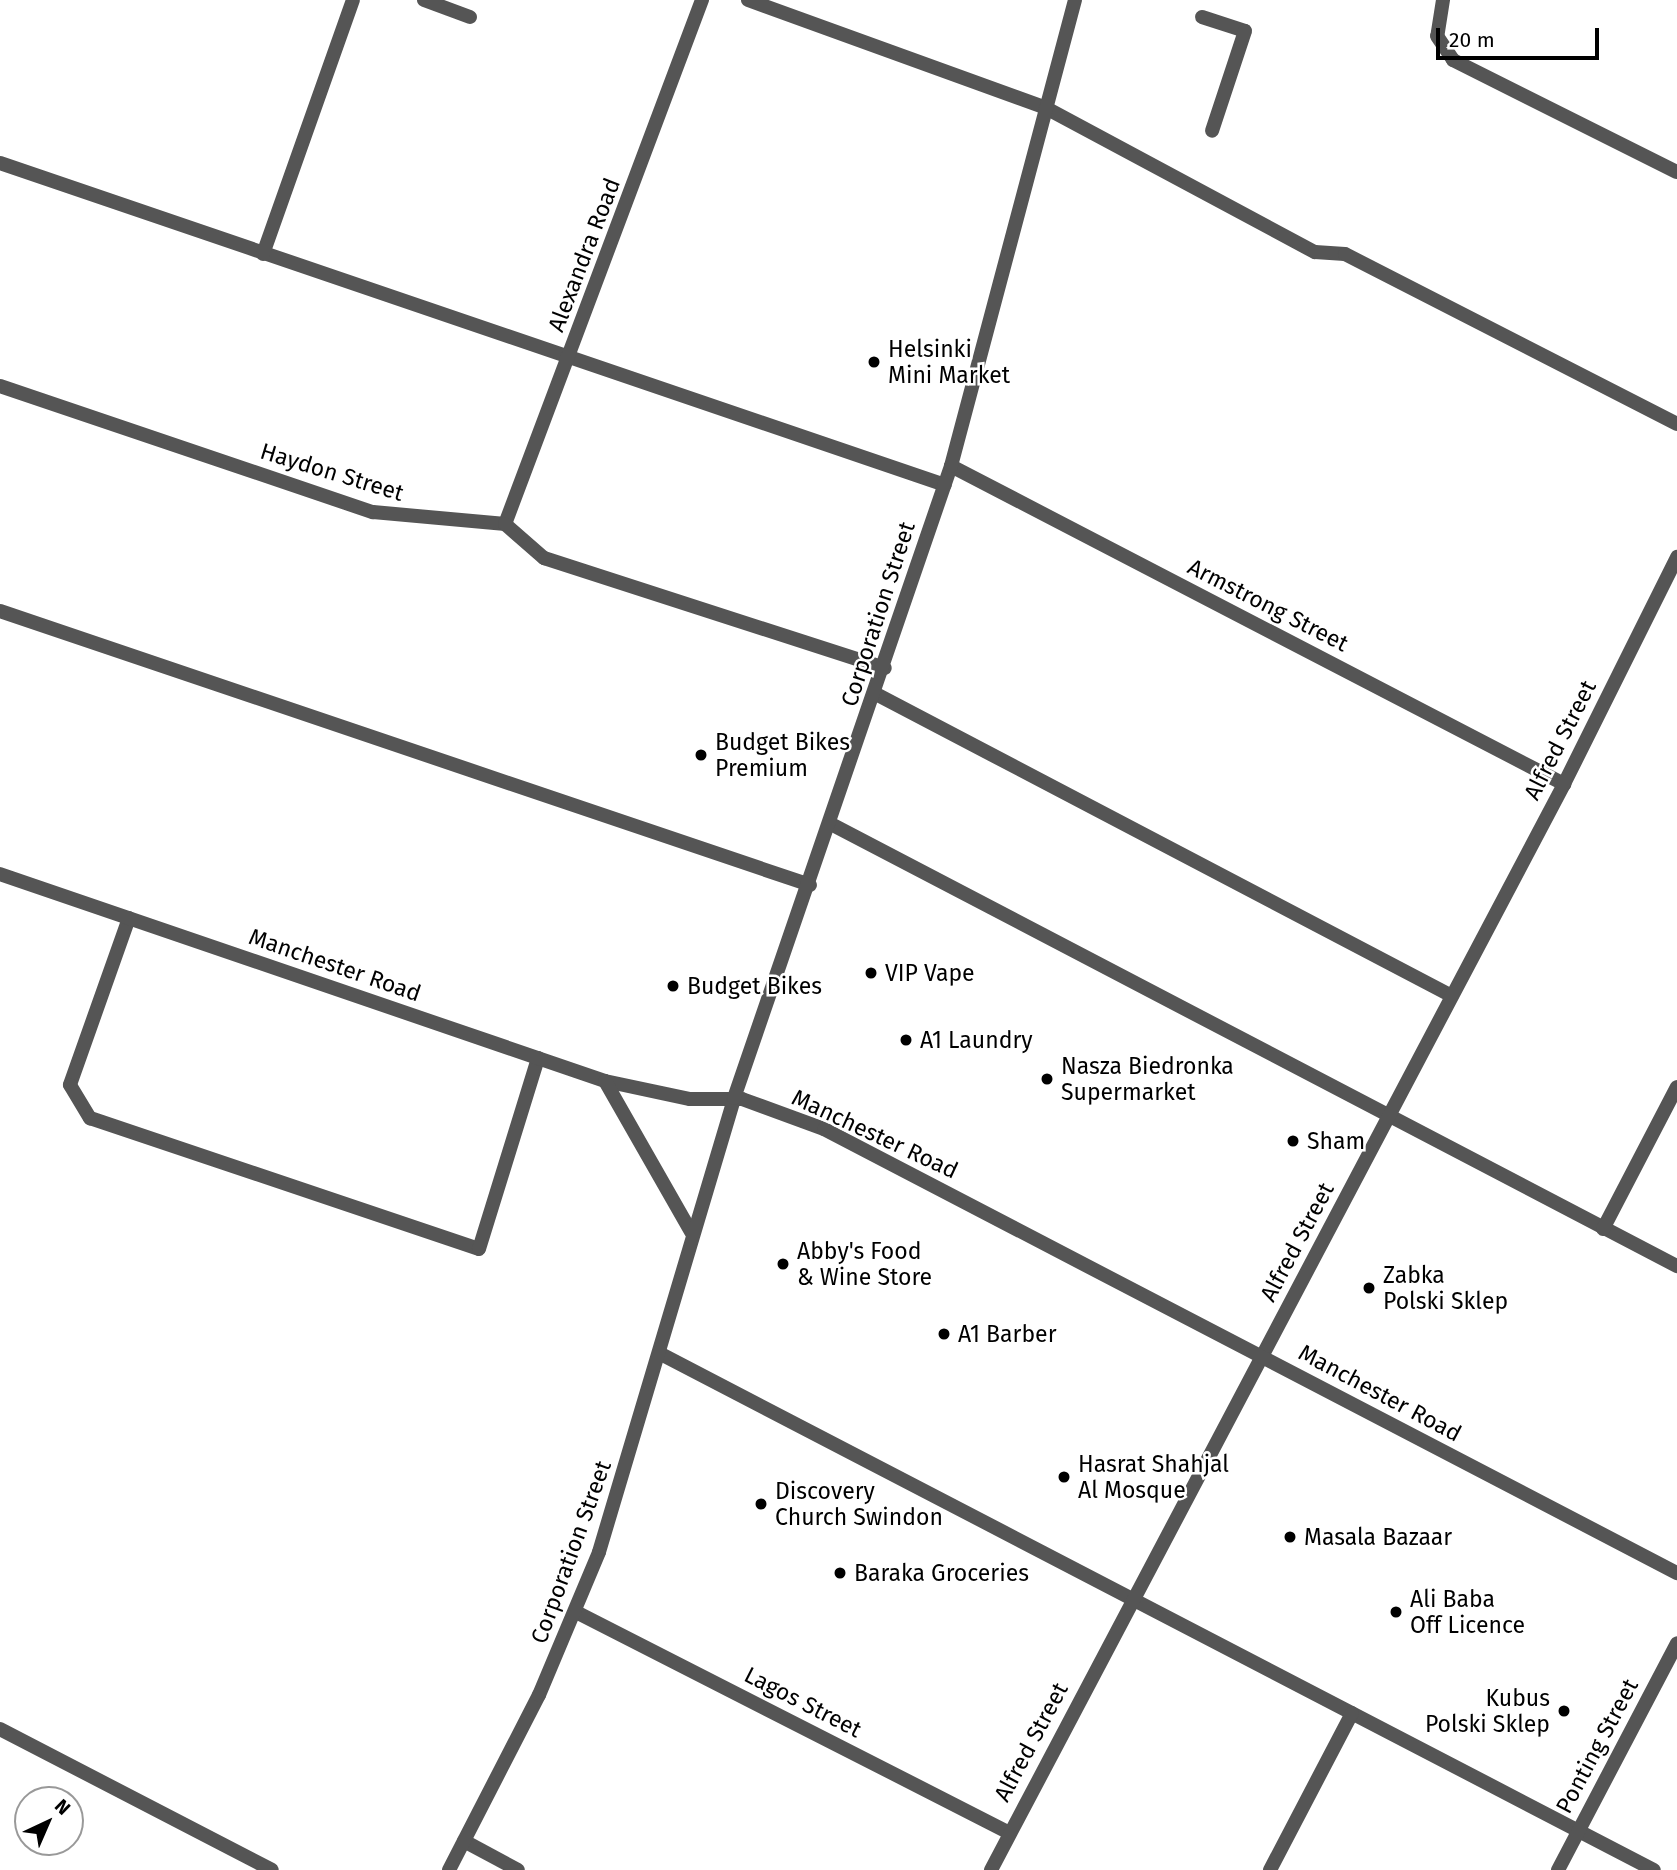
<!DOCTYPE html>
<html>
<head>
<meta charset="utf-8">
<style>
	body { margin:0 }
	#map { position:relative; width:1677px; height:1870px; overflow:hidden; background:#fff; font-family:"Fira Sans",sans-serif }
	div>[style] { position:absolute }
	.service>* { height:14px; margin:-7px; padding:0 7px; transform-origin:7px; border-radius:7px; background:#555 }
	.minor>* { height:14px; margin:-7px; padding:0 7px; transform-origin:7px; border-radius:7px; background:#555 }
	.tertiary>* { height:14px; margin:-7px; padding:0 7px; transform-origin:7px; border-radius:7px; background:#555 }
	.dots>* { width:19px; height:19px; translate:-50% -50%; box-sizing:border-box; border:4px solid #fff; border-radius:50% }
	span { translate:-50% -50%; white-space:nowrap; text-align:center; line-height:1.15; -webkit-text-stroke:5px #fff; paint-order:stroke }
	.street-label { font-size:23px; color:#000 }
	.poi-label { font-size:23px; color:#000 }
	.left { translate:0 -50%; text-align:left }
	.right { translate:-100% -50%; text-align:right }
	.north { position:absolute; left:14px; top:1786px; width:70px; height:70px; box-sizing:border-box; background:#fff; border:2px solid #999; border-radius:50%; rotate:44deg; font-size:19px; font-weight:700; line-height:28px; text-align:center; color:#000 }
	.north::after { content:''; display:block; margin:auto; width:24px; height:32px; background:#000; clip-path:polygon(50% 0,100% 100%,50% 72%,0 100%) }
	.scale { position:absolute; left:1436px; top:28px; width:163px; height:32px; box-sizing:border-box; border:4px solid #000; border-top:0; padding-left:9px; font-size:21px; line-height:24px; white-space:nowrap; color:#000; -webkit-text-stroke:5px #fff; paint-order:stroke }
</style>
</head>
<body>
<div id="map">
	<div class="service">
		<div style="left:424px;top:0;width:49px;rotate:20.3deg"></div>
		<div style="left:748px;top:0;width:317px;rotate:19.9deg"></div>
		<div style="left:1046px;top:108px;width:305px;rotate:28.2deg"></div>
		<div style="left:1315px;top:252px;width:30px;rotate:4deg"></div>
		<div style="left:1345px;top:254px;width:373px;rotate:27.1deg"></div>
		<div style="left:1202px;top:17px;width:45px;rotate:18deg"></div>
		<div style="left:1245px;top:31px;width:105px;rotate:108.3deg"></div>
		<div style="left:0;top:163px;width:998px;rotate:18.82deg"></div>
		<div style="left:263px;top:254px;width:269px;rotate:-70.5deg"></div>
		<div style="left:0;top:611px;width:855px;rotate:18.69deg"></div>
		<div style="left:876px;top:694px;width:650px;rotate:27.67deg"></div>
		<div style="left:831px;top:824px;width:955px;rotate:27.59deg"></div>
		<div style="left:129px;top:918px;width:177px;rotate:109.5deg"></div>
		<div style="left:70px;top:1085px;width:39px;rotate:59deg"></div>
		<div style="left:90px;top:1118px;width:410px;rotate:18.6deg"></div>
		<div style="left:479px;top:1249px;width:200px;rotate:-72.8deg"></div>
		<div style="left:1603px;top:1229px;width:160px;rotate:-62.5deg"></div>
		<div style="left:659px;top:1353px;width:1121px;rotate:27.46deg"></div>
		<div style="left:0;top:1729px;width:306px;rotate:27.4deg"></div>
		<div style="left:464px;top:1841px;width:61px;rotate:28.2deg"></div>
		<div style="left:1270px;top:1870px;width:177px;rotate:-62.4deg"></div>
	</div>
	<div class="minor">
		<div style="left:1443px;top:0;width:36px;rotate:99deg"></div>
		<div style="left:1437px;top:36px;width:29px;rotate:56deg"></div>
		<div style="left:1453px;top:60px;width:250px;rotate:26.6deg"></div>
		<div style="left:0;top:386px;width:394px;rotate:18.7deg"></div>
		<div style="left:373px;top:512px;width:133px;rotate:5.2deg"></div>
		<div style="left:951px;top:466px;width:691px;rotate:27.42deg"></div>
		<div style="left:505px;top:524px;width:560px;rotate:-69.4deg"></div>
		<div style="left:505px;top:524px;width:52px;rotate:41.1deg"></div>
		<div style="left:544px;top:558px;width:358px;rotate:17.9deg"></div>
		<div style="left:576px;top:1612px;width:486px;rotate:27deg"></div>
		<div style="left:991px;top:1870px;width:1228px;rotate:-62.18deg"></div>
		<div style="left:1564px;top:784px;width:254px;rotate:-63.5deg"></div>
		<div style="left:1558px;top:1870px;width:256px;rotate:-62.3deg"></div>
	</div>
	<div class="tertiary">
		<div style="left:0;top:874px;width:639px;rotate:18.89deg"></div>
		<div style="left:605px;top:1081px;width:87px;rotate:12deg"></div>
		<div style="left:690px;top:1099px;width:52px"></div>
		<div style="left:742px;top:1099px;width:87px;rotate:20.1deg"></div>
		<div style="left:824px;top:1129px;width:962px;rotate:27.5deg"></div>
		<div style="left:605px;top:1081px;width:174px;rotate:60.3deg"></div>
		<div style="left:449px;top:1870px;width:197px;rotate:-62.8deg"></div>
		<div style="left:539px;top:1695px;width:155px;rotate:-67.2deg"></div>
		<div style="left:599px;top:1552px;width:474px;rotate:-73.4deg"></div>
		<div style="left:734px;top:1098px;width:668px;rotate:-71.05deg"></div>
		<div style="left:951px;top:466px;width:482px;rotate:-75.1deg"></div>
	</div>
	<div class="dots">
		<div style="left:874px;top:362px;background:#000"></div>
		<div style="left:701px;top:755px;background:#000"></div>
		<div style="left:871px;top:973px;background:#000"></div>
		<div style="left:673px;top:986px;background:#000"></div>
		<div style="left:906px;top:1040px;background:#000"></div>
		<div style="left:1047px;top:1079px;background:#000"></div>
		<div style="left:1293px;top:1141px;background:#000"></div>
		<div style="left:783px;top:1264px;background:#000"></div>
		<div style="left:1369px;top:1288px;background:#000"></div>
		<div style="left:944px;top:1334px;background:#000"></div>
		<div style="left:1064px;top:1477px;background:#000"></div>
		<div style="left:761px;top:1504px;background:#000"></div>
		<div style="left:1290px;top:1537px;background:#000"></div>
		<div style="left:840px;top:1573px;background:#000"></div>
		<div style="left:1396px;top:1612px;background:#000"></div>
		<div style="left:1564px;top:1711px;background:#000"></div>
	</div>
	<div class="street-label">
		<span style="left:584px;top:255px;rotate:-69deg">Alexandra Road</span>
		<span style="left:332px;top:472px;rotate:17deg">Haydon Street</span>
		<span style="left:1268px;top:605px;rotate:27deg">Armstrong Street</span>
		<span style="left:878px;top:614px;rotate:-72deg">Corporation Street</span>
		<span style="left:1560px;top:740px;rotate:-63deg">Alfred Street</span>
		<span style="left:335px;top:965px;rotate:19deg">Manchester Road</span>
		<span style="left:875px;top:1134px;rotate:25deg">Manchester Road</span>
		<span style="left:1297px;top:1242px;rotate:-62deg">Alfred Street</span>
		<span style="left:1380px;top:1393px;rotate:28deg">Manchester Road</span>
		<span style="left:571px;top:1552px;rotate:-70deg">Corporation Street</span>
		<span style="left:803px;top:1702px;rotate:27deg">Lagos Street</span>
		<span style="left:1031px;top:1742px;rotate:-62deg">Alfred Street</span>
		<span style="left:1597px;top:1746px;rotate:-62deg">Ponting Street</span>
	</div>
	<div class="poi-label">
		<span class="left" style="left:888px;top:362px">Helsinki<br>Mini Market</span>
		<span class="left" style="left:715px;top:755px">Budget Bikes<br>Premium</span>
		<span class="left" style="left:885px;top:973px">VIP Vape</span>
		<span class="left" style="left:687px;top:986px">Budget Bikes</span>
		<span class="left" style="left:920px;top:1040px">A1 Laundry</span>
		<span class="left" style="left:1061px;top:1079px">Nasza Biedronka<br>Supermarket</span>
		<span class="left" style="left:1307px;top:1141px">Sham</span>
		<span class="left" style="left:797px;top:1264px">Abby's Food<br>&amp; Wine Store</span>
		<span class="left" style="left:1383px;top:1288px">Zabka<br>Polski Sklep</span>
		<span class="left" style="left:958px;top:1334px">A1 Barber</span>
		<span class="left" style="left:1078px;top:1477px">Hasrat Shahjal<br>Al Mosque</span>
		<span class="left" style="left:775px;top:1504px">Discovery<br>Church Swindon</span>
		<span class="left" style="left:1304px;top:1537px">Masala Bazaar</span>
		<span class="left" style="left:854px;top:1573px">Baraka Groceries</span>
		<span class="left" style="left:1410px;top:1612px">Ali Baba<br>Off Licence</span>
		<span class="right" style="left:1550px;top:1711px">Kubus<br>Polski Sklep</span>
	</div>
	<div class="north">N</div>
	<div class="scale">20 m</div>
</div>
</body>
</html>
